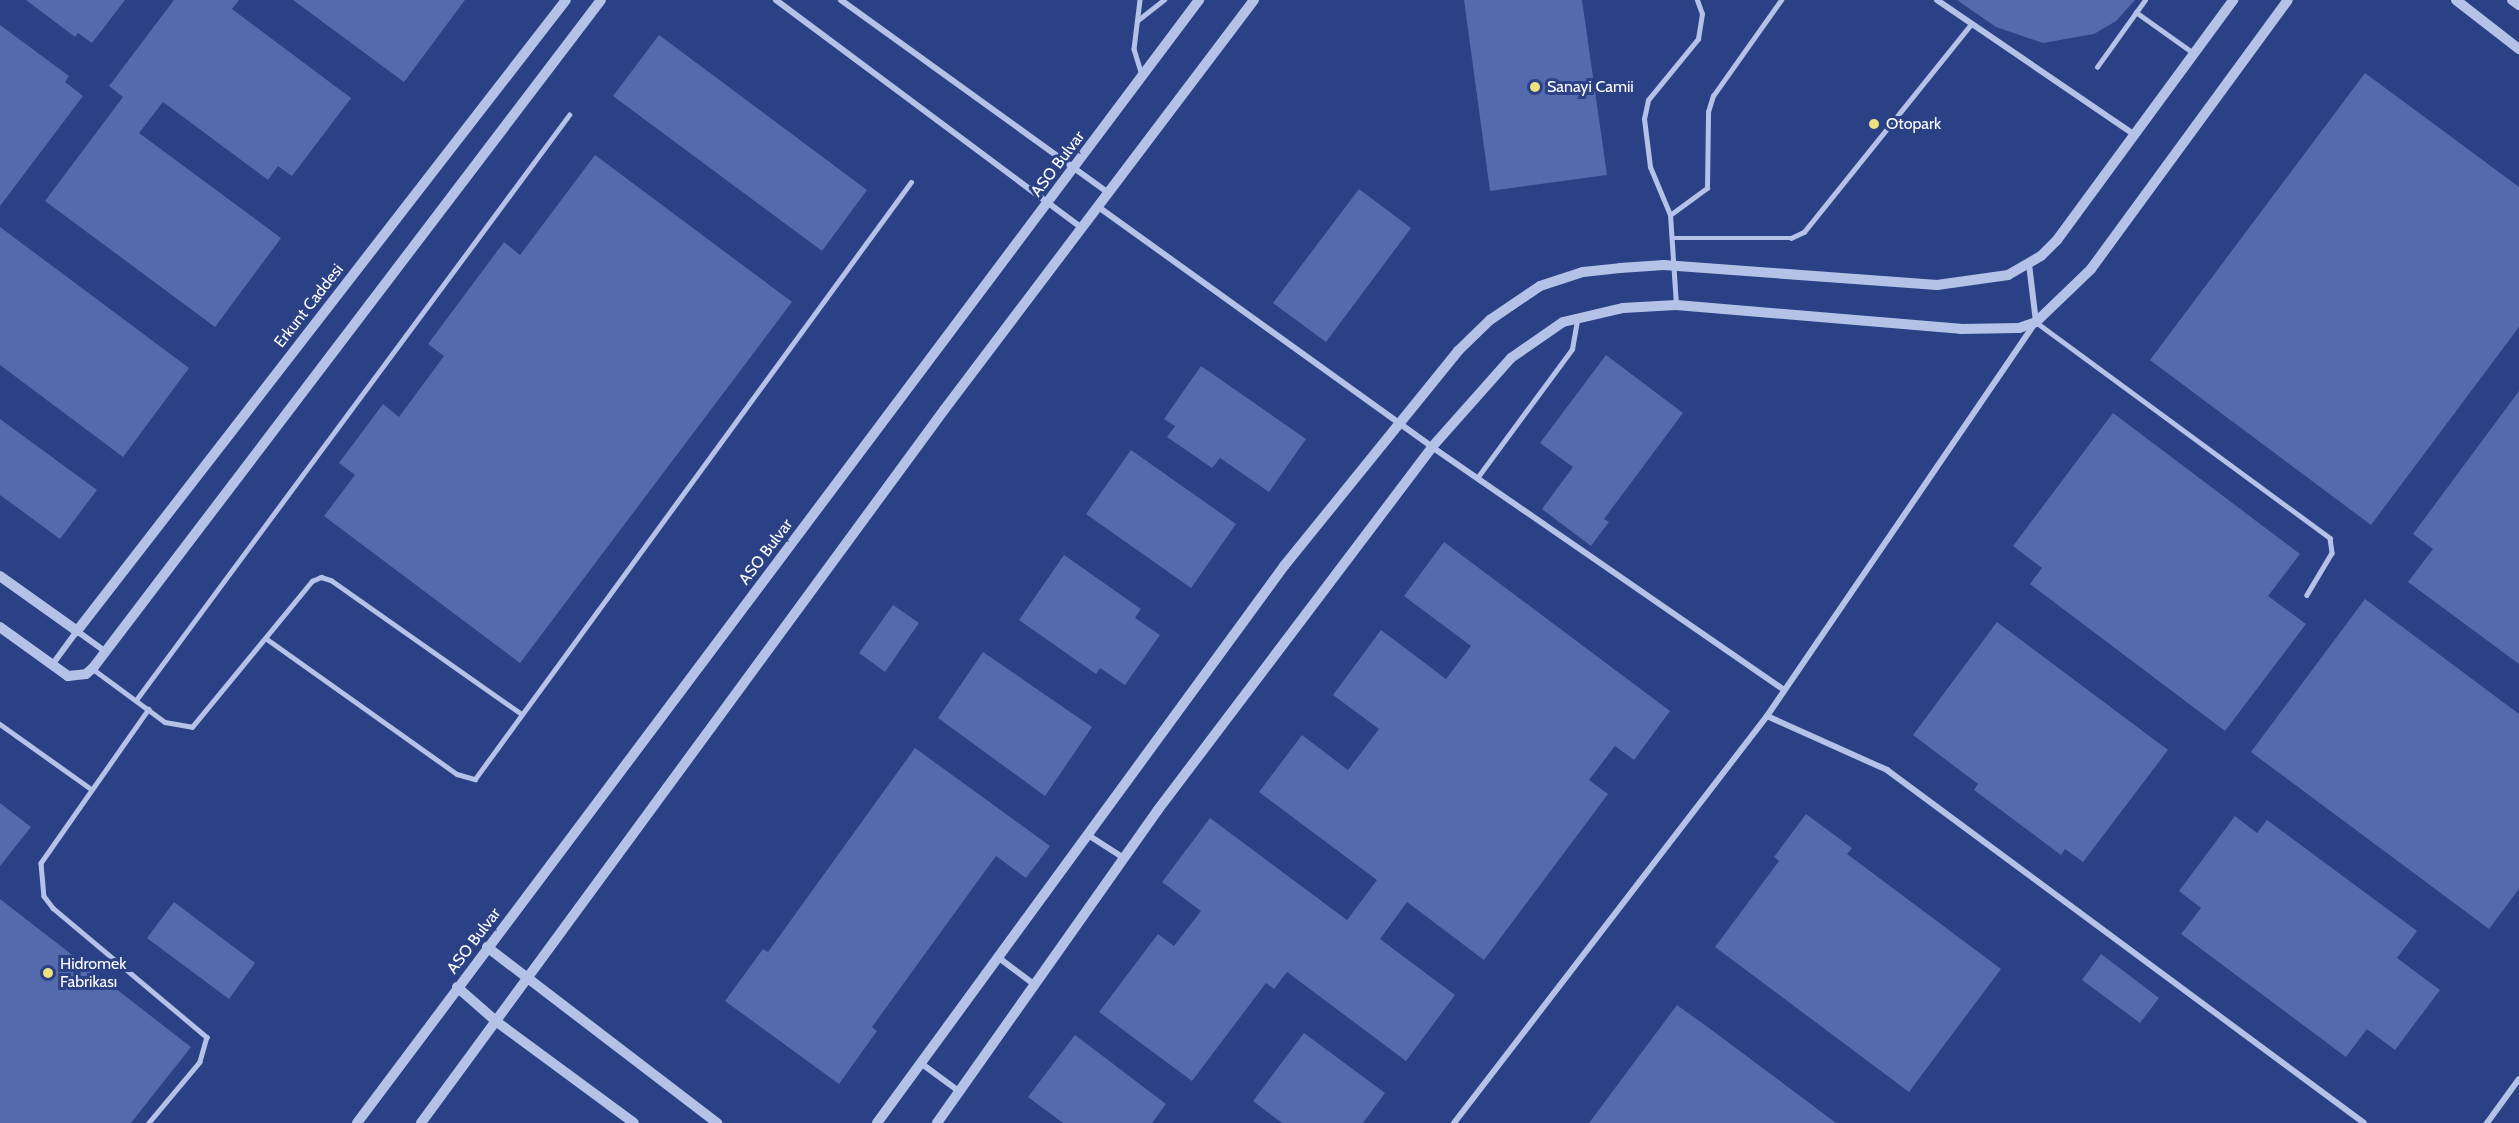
<!DOCTYPE html>
<html>
<head>
<meta charset="utf-8">
<style>
	body { margin:0 }
	#map { position:relative; width:2519px; height:1123px; overflow:hidden; background:#2a4185; font-family:Cabin,sans-serif }
	div>[style] { position:absolute }
	.building>* { inset:0; background:#536aac }
	.service>* { height:4.5px; margin:-2.25px; padding:0 2.25px; transform-origin:2.25px; border-radius:2.25px; background:#b5c2e7 }
	.minor>* { height:6px; margin:-3px; padding:0 3px; transform-origin:3px; border-radius:3px; background:#b5c2e7 }
	.tertiary>* { height:10px; margin:-5px; padding:0 5px; transform-origin:5px; border-radius:5px; background:#b5c2e7 }
	.dots>* { width:16px; height:16px; translate:-50% -50%; box-sizing:border-box; border:3px solid #2a4185; border-radius:50% }
	span { translate:-50% -50%; white-space:nowrap; text-align:center; line-height:1.15; -webkit-text-stroke:6px #2a4185; paint-order:stroke }
	.poi-label { font-size:16px; color:#fff }
	.left { translate:0 -50%; text-align:left }
	.street-label { font-size:16px; color:#fff }
</style>
</head>
<body>
<div id="map">
	<div class="building">
		<div style="clip-path:polygon(26px 0,125px 0,92px 43px,78px 33px,75px 37px)"></div>
		<div style="clip-path:polygon(174px 0,239px 0,232px 9px,351px 98px,292px 176px,278px 166px,268px 180px,163px 102px,139px 133px,281px 238px,215px 327px,45px 201px,123px 97px,109px 86px)"></div>
		<div style="clip-path:polygon(293px 0,465px 0,404px 82px)"></div>
		<div style="clip-path:polygon(1464px 0,1582px 0,1607px 175px,1490px 191px)"></div>
		<div style="clip-path:polygon(1957px 0,2135px 0,2116px 21px,2094px 34px,2043px 43px,1996px 27px)"></div>
		<div style="clip-path:polygon(0 25px,69px 76px,65px 82px,83px 96px,0 206px)"></div>
		<div style="clip-path:polygon(659px 35px,867px 190px,822px 251px,613px 96px)"></div>
		<div style="clip-path:polygon(2365px 73px,2519px 187px,2519px 327px,2371px 525px,2150px 360px)"></div>
		<div style="clip-path:polygon(595px 155px,792px 302px,520px 663px,324px 516px,355px 475px,339px 463px,383px 404px,399px 417px,444px 356px,428px 344px,504px 242px,520px 255px)"></div>
		<div style="clip-path:polygon(1359px 189px,1411px 228px,1326px 342px,1273px 303px)"></div>
		<div style="clip-path:polygon(0 227px,189px 368px,123px 457px,0 365px)"></div>
		<div style="clip-path:polygon(1606px 355px,1683px 413px,1604px 519px,1609px 522px,1591px 546px,1542px 509px,1573px 467px,1540px 443px)"></div>
		<div style="clip-path:polygon(1201px 366px,1306px 439px,1269px 492px,1220px 458px,1212px 468px,1167px 437px,1175px 426px,1164px 419px)"></div>
		<div style="clip-path:polygon(2519px 391px,2519px 664px,2408px 582px,2433px 549px,2413px 534px)"></div>
		<div style="clip-path:polygon(2113px 413px,2300px 554px,2268px 596px,2306px 624px,2225px 731px,2030px 584px,2042px 568px,2013px 546px)"></div>
		<div style="clip-path:polygon(0 419px,97px 490px,60px 539px,0 495px)"></div>
		<div style="clip-path:polygon(1131px 450px,1236px 524px,1191px 588px,1086px 514px)"></div>
		<div style="clip-path:polygon(1444px 542px,1670px 711px,1634px 760px,1615px 746px,1589px 780px,1608px 794px,1484px 960px,1407px 902px,1380px 939px,1455px 995px,1406px 1061px,1287px 972px,1274px 989px,1266px 983px,1192px 1081px,1099px 1012px,1158px 934px,1174px 946px,1201px 911px,1162px 882px,1210px 818px,1347px 920px,1377px 880px,1259px 792px,1302px 735px,1348px 770px,1379px 729px,1333px 695px,1381px 630px,1446px 679px,1471px 646px,1404px 596px)"></div>
		<div style="clip-path:polygon(1064px 555px,1141px 609px,1135px 618px,1160px 635px,1125px 685px,1100px 668px,1096px 674px,1019px 620px)"></div>
		<div style="clip-path:polygon(2365px 599px,2519px 714px,2519px 889px,2489px 929px,2251px 752px)"></div>
		<div style="clip-path:polygon(893px 605px,919px 623px,885px 672px,859px 653px)"></div>
		<div style="clip-path:polygon(1997px 622px,2168px 750px,2083px 862px,2065px 849px,2061px 855px,1974px 790px,1978px 784px,1913px 735px)"></div>
		<div style="clip-path:polygon(983px 652px,1092px 727px,1045px 796px,938px 718px)"></div>
		<div style="clip-path:polygon(915px 748px,1050px 846px,1026px 878px,996px 856px,872px 1027px,877px 1031px,839px 1084px,725px 1001px,763px 949px,768px 952px)"></div>
		<div style="clip-path:polygon(0 803px,31px 827px,0 866px)"></div>
		<div style="clip-path:polygon(1806px 814px,1852px 848px,1847px 854px,2001px 969px,1909px 1092px,1715px 947px,1779px 861px,1774px 857px)"></div>
		<div style="clip-path:polygon(2235px 816px,2257px 833px,2267px 820px,2417px 931px,2397px 958px,2440px 990px,2395px 1050px,2367px 1029px,2346px 1057px,2181px 934px,2201px 908px,2179px 891px)"></div>
		<div style="clip-path:polygon(0 899px,191px 1047px,131px 1123px,0 1123px)"></div>
		<div style="clip-path:polygon(174px 902px,255px 963px,229px 999px,147px 938px)"></div>
		<div style="clip-path:polygon(2101px 954px,2159px 998px,2140px 1023px,2082px 980px)"></div>
		<div style="clip-path:polygon(1677px 1005px,1713px 1031px,1836px 1123px,1589px 1123px)"></div>
		<div style="clip-path:polygon(1304px 1033px,1385px 1093px,1363px 1123px,1282px 1123px,1253px 1101px)"></div>
		<div style="clip-path:polygon(1075px 1035px,1166px 1104px,1152px 1123px,1063px 1123px,1028px 1097px)"></div>
	</div>
	<div class="service">
		<div style="left:1140px;top:0;width:49px;rotate:97deg"></div>
		<div style="left:1134px;top:49px;width:27px;rotate:73deg"></div>
		<div style="left:2136px;top:12px;width:69px;rotate:35.5deg"></div>
		<div style="left:1138px;top:20px;width:33px;rotate:-38deg"></div>
		<div style="left:2097px;top:67px;width:82px;rotate:-54.4deg"></div>
		<div style="left:1670px;top:215px;width:46px;rotate:-36.1deg"></div>
		<div style="left:1707px;top:188px;width:76px;rotate:-89.2deg"></div>
		<div style="left:1708px;top:112px;width:17px;rotate:-73deg"></div>
		<div style="left:1713px;top:96px;width:118px;rotate:-54.7deg"></div>
		<div style="left:1673px;top:238px;width:118px"></div>
		<div style="left:1791px;top:238px;width:14px;rotate:-25deg"></div>
		<div style="left:1804px;top:232px;width:267px;rotate:-51.2deg"></div>
		<div style="left:1676px;top:305px;width:90px;rotate:-93.8deg"></div>
		<div style="left:1670px;top:215px;width:52px;rotate:-112.6deg"></div>
		<div style="left:1650px;top:167px;width:48px;rotate:-97.1deg"></div>
		<div style="left:1644px;top:119px;width:19px;rotate:-78deg"></div>
		<div style="left:1648px;top:100px;width:79px;rotate:-50.7deg"></div>
		<div style="left:1698px;top:39px;width:25px;rotate:-81deg"></div>
		<div style="left:1702px;top:14px;width:15px;rotate:-110deg"></div>
		<div style="left:2036px;top:322px;width:365px;rotate:36.3deg"></div>
		<div style="left:2330px;top:538px;width:15px;rotate:82deg"></div>
		<div style="left:2332px;top:553px;width:49px;rotate:120.8deg"></div>
		<div style="left:1477px;top:478px;width:160px;rotate:-53.6deg"></div>
		<div style="left:1572px;top:349px;width:28px;rotate:-80deg"></div>
		<div style="left:267px;top:639px;width:233px;rotate:35.4deg"></div>
		<div style="left:457px;top:774px;width:19px;rotate:16deg"></div>
		<div style="left:475px;top:779px;width:739px;rotate:-53.86deg"></div>
		<div style="left:93px;top:669px;width:89px;rotate:36.4deg"></div>
		<div style="left:165px;top:722px;width:27px;rotate:10deg"></div>
		<div style="left:192px;top:727px;width:189px;rotate:-50.6deg"></div>
		<div style="left:312px;top:581px;width:10px;rotate:-24deg"></div>
		<div style="left:321px;top:577px;width:10px;rotate:17deg"></div>
		<div style="left:331px;top:580px;width:231px;rotate:35.1deg"></div>
		<div style="left:136px;top:700px;width:728px;rotate:-53.49deg"></div>
		<div style="left:149px;top:709px;width:188px;rotate:125deg"></div>
		<div style="left:41px;top:863px;width:33px;rotate:85deg"></div>
		<div style="left:44px;top:896px;width:15px;rotate:53deg"></div>
		<div style="left:53px;top:908px;width:201px;rotate:40deg"></div>
		<div style="left:207px;top:1037px;width:26px;rotate:106deg"></div>
		<div style="left:200px;top:1062px;width:80px;rotate:129.9deg"></div>
		<div style="left:0;top:724px;width:112px;rotate:35.5deg"></div>
	</div>
	<div class="minor">
		<div style="left:776px;top:0;width:380px;rotate:36.7deg"></div>
		<div style="left:841px;top:0;width:328px;rotate:35.8deg"></div>
		<div style="left:1937px;top:0;width:240px;rotate:34.3deg"></div>
		<div style="left:1097px;top:206px;width:413px;rotate:35.7deg"></div>
		<div style="left:1432px;top:447px;width:426px;rotate:34.6deg"></div>
		<div style="left:52px;top:665px;width:42px;rotate:-53.7deg"></div>
		<div style="left:77px;top:631px;width:36px;rotate:36deg"></div>
		<div style="left:1767px;top:716px;width:132px;rotate:24.2deg"></div>
		<div style="left:1887px;top:770px;width:593px;rotate:36.5deg"></div>
		<div style="left:1088px;top:835px;width:43px;rotate:32.6deg"></div>
		<div style="left:999px;top:958px;width:45px;rotate:36.9deg"></div>
		<div style="left:922px;top:1064px;width:47px;rotate:36.4deg"></div>
		<div style="left:1454px;top:1123px;width:513px;rotate:-52.44deg"></div>
		<div style="left:1767px;top:716px;width:477px;rotate:-55.7deg"></div>
		<div style="left:2036px;top:322px;width:58px;rotate:-96.9deg"></div>
		<div style="left:2487px;top:1123px;width:54px;rotate:-54deg"></div>
	</div>
	<div class="tertiary">
		<div style="left:2456px;top:0;width:80px;rotate:37.9deg"></div>
		<div style="left:2512px;top:0;width:9px;rotate:36deg"></div>
		<div style="left:0;top:576px;width:95px;rotate:35.5deg"></div>
		<div style="left:77px;top:631px;width:798px;rotate:-52.23deg"></div>
		<div style="left:0;top:627px;width:84px;rotate:35.8deg"></div>
		<div style="left:68px;top:676px;width:18px;rotate:-6deg"></div>
		<div style="left:86px;top:674px;width:9px;rotate:-41deg"></div>
		<div style="left:93px;top:668px;width:839px;rotate:-52.75deg"></div>
		<div style="left:487px;top:947px;width:290px;rotate:37.4deg"></div>
		<div style="left:457px;top:987px;width:53px;rotate:41.2deg"></div>
		<div style="left:497px;top:1022px;width:170px;rotate:36.4deg"></div>
		<div style="left:357px;top:1123px;width:1404px;rotate:-53.14deg"></div>
		<div style="left:421px;top:1123px;width:884px;rotate:-53.74deg"></div>
		<div style="left:944px;top:410px;width:514px;rotate:-52.91deg"></div>
		<div style="left:877px;top:1123px;width:690px;rotate:-53.84deg"></div>
		<div style="left:1284px;top:566px;width:277px;rotate:-51deg"></div>
		<div style="left:1458px;top:351px;width:45px;rotate:-44.1deg"></div>
		<div style="left:1490px;top:320px;width:60px;rotate:-34.2deg"></div>
		<div style="left:1540px;top:286px;width:45px;rotate:-18deg"></div>
		<div style="left:1583px;top:272px;width:37px;rotate:-6deg"></div>
		<div style="left:1620px;top:268px;width:44px;rotate:-3.9deg"></div>
		<div style="left:1664px;top:265px;width:274px;rotate:4.2deg"></div>
		<div style="left:1937px;top:285px;width:72px;rotate:-8deg"></div>
		<div style="left:2008px;top:275px;width:38px;rotate:-30deg"></div>
		<div style="left:2041px;top:256px;width:23px;rotate:-45deg"></div>
		<div style="left:2057px;top:240px;width:298px;rotate:-53.7deg"></div>
		<div style="left:937px;top:1123px;width:382px;rotate:-54.8deg"></div>
		<div style="left:1157px;top:811px;width:456px;rotate:-52.9deg"></div>
		<div style="left:1432px;top:447px;width:119px;rotate:-48.4deg"></div>
		<div style="left:1511px;top:358px;width:63px;rotate:-34.7deg"></div>
		<div style="left:1563px;top:322px;width:62px;rotate:-13.1deg"></div>
		<div style="left:1623px;top:308px;width:53px;rotate:-3.2deg"></div>
		<div style="left:1676px;top:305px;width:285px;rotate:4.8deg"></div>
		<div style="left:1960px;top:329px;width:59px;rotate:-1deg"></div>
		<div style="left:2019px;top:328px;width:18px;rotate:-19deg"></div>
		<div style="left:2036px;top:322px;width:76px;rotate:-43.9deg"></div>
		<div style="left:2091px;top:269px;width:333px;rotate:-53.8deg"></div>
	</div>
	<div class="dots">
		<div style="left:1535px;top:87px;background:#ede27d"></div>
		<div style="left:1874px;top:124px;background:#ede27d"></div>
		<div style="left:48px;top:973px;background:#ede27d"></div>
	</div>
	<div class="poi-label">
		<span class="left" style="left:1547px;top:87px">Sanayi Camii</span>
		<span class="left" style="left:1886px;top:124px">Otopark</span>
		<span class="left" style="left:60px;top:973px">Hidromek<br>Fabrikası</span>
	</div>
	<div class="street-label">
		<span style="left:1058px;top:164px;rotate:-53deg">ASO Bulvar</span>
		<span style="left:309px;top:306px;rotate:-52deg">Erkunt Caddesi</span>
		<span style="left:766px;top:552px;rotate:-53deg">ASO Bulvar</span>
		<span style="left:474px;top:941px;rotate:-53deg">ASO Bulvar</span>
	</div>
</div>
</body>
</html>
